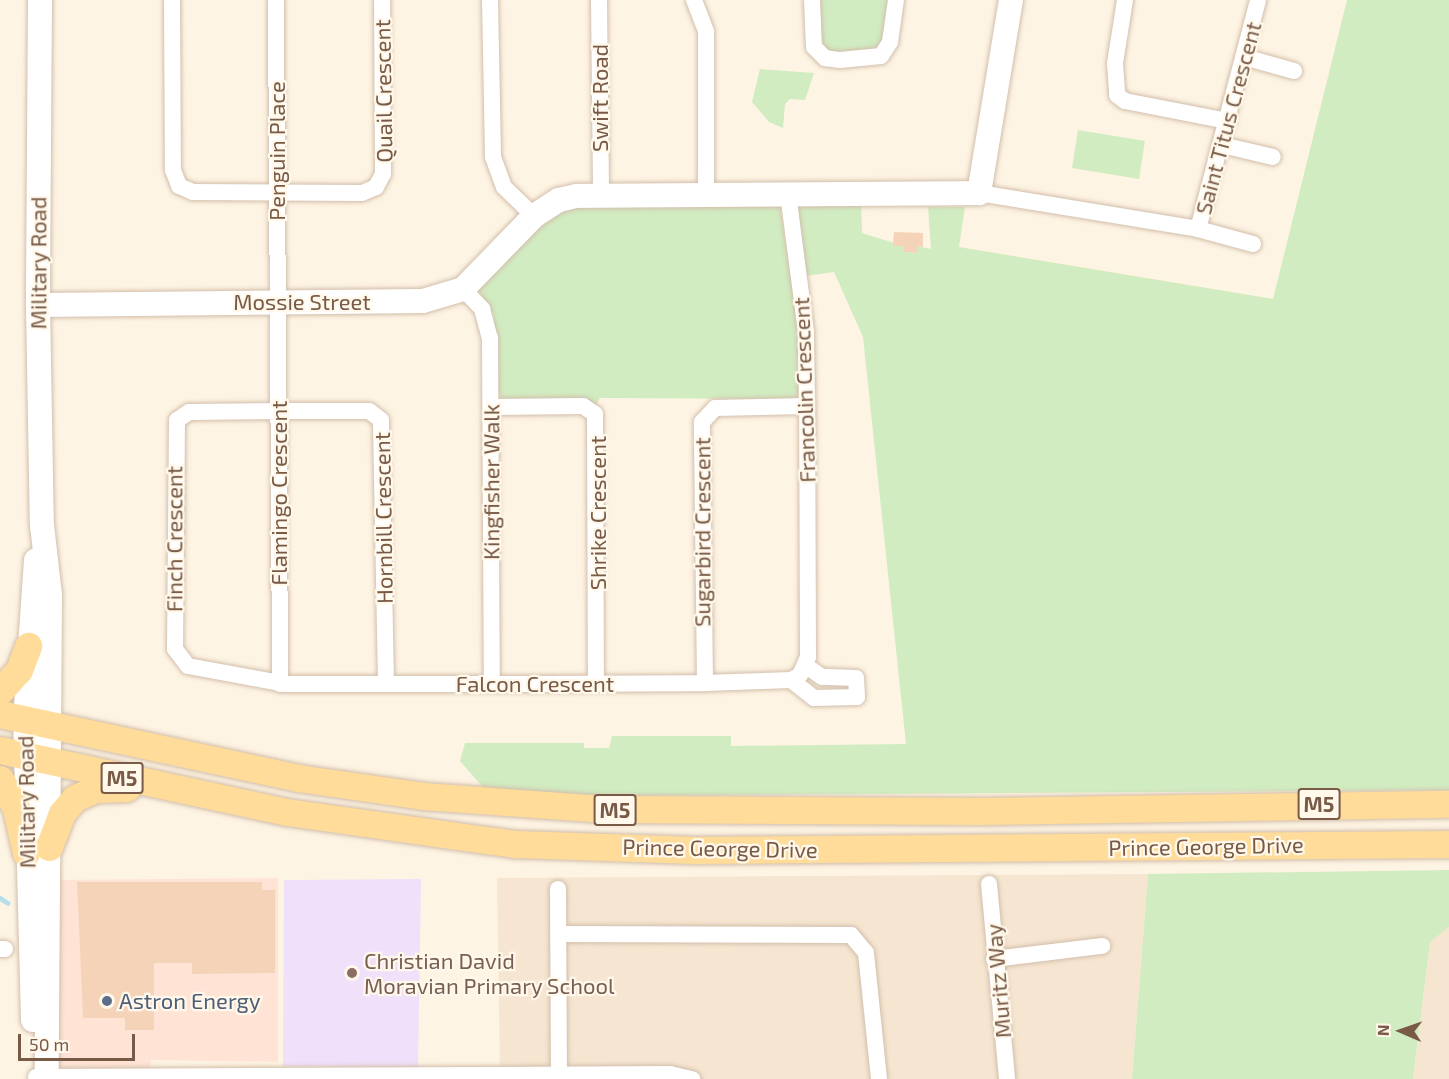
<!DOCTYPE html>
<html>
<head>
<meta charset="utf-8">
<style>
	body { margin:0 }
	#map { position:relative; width:1449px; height:1079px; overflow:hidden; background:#fef4e3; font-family:"Exo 2",sans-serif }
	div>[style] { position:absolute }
	.residential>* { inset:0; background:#f6e6d1 }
	.commercial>* { inset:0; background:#ffe4d6 }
	.education>* { inset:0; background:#f1e0fa }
	.green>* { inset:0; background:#d1ecc1 }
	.stream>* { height:4.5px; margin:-2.25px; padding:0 2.25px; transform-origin:2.25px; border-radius:2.25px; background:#b6e0e9 }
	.building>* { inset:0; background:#f5d3b9 }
	.roads { filter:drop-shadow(0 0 2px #d2beab) drop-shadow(0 0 2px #d2beab) }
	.street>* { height:16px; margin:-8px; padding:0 8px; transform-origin:8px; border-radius:8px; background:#fff }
	.secondary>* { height:24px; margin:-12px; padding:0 12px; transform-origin:12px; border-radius:12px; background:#fff }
	.primary>* { height:27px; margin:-13.5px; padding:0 13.5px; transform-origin:13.5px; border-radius:13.5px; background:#ffdc99 }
	.dots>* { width:16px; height:16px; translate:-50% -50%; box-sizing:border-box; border:3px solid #fff8eb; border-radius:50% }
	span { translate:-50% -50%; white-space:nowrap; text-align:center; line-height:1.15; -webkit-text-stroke:4.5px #fff8eb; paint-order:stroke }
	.shield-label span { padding:2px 4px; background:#fff8eb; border:2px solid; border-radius:4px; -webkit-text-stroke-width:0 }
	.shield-label { font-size:21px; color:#785a47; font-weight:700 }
	.street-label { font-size:22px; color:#785a47 }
	.education-label { font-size:22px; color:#785e54 }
	.left { translate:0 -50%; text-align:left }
	.service-label { font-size:22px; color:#4e5e75 }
	.north { position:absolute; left:1371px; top:1001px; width:60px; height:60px; -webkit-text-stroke:4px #fff8eb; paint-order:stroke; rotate:272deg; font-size:16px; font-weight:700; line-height:24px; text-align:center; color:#785a47 }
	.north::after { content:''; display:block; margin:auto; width:21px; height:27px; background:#785a47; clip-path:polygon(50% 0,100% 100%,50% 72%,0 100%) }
	.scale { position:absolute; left:18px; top:1034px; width:117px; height:27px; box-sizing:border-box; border:3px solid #785a47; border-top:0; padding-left:8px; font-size:18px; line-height:21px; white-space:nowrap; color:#785a47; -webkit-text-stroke:4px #fff8eb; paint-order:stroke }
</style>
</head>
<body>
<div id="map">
	<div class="residential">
		<div style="clip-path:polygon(1148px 874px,1132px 1079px,216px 1079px,500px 1075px,497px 878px)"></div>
		<div style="clip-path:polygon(1449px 927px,1449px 1079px,1413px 1079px,1430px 941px)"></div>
	</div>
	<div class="commercial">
		<div style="clip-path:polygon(278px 878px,278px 1062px,151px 1060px,151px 1079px,47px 1079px,49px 880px)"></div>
	</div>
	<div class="education">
		<div style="clip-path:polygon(421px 879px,418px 1068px,283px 1066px,284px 880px)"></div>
	</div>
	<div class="green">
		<div style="clip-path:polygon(818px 0,890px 0,880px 49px,833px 54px,821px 46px)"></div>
		<div style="clip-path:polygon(1347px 0,1449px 0,1449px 790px,589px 796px,487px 792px,460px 761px,465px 743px,584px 743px,584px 748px,609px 748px,612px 736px,731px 736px,731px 746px,906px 744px,863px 337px,834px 272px,805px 276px,798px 209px,801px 204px,861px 202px,862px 233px,904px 246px,904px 252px,917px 253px,918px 246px,931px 249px,928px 207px,965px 207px,959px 247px,1273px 299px)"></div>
		<div style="clip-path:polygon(760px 69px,814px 73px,805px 100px,790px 99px,785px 104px,783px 128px,769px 122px,752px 102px)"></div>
		<div style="clip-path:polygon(1078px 130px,1145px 141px,1139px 179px,1072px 168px)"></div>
		<div style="clip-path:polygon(566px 206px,780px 206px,800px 340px,799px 393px,794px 399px,600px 398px,594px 408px,504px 401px,496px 389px,494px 316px,478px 289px,540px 222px)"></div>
		<div style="clip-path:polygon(1449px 870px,1449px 927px,1430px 942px,1413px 1079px,1132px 1079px,1148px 874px)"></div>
	</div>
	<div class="stream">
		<div style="left:0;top:898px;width:9px;rotate:32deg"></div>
	</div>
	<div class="building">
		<div style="clip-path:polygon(894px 232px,923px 233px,923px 247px,918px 246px,918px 253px,904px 252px,904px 246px,893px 246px)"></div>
		<div style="clip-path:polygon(77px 882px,262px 882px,262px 890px,275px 890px,275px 973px,192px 974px,192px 963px,154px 963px,154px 1030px,125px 1030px,125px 1018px,83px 1018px)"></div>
	</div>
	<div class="roads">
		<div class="street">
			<div style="left:172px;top:0;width:170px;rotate:89.7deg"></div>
			<div style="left:173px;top:170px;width:17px;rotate:69deg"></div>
			<div style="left:179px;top:186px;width:15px;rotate:23deg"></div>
			<div style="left:193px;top:192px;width:169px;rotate:0.3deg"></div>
			<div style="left:362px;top:193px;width:15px;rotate:-23deg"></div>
			<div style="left:376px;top:187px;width:15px;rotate:-62deg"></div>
			<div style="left:383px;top:174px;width:174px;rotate:-90.3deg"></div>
			<div style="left:276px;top:0;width:684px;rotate:89.66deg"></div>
			<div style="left:490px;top:0;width:157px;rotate:88.9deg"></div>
			<div style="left:493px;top:157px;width:32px;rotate:70deg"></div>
			<div style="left:504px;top:187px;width:42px;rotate:44deg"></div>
			<div style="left:599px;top:0;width:195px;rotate:89.4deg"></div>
			<div style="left:694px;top:0;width:34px;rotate:69deg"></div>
			<div style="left:706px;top:32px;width:163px;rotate:90deg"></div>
			<div style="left:812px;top:0;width:47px;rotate:87.6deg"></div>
			<div style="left:814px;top:47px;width:16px;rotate:45deg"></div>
			<div style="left:825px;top:58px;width:15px;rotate:8deg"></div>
			<div style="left:840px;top:60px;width:41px;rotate:-5.6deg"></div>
			<div style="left:881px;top:56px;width:17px;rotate:-57deg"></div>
			<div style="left:890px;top:42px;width:42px;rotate:-81.9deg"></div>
			<div style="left:1125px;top:0;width:64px;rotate:99deg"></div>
			<div style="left:1115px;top:63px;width:32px;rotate:86deg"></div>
			<div style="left:1117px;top:95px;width:10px;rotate:37deg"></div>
			<div style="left:1125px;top:101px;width:105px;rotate:11deg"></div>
			<div style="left:1244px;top:57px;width:52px;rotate:15.6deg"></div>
			<div style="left:1222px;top:145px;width:52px;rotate:13.2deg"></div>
			<div style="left:979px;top:193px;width:222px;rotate:9.3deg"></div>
			<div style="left:1198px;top:229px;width:57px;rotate:15.3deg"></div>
			<div style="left:1198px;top:229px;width:237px;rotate:-75.3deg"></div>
			<div style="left:463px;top:289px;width:28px;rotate:46deg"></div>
			<div style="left:482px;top:309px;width:30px;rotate:75deg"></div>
			<div style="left:490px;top:338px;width:346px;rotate:89.7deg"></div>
			<div style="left:491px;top:407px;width:92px;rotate:-0.6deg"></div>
			<div style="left:583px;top:406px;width:14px;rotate:34deg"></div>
			<div style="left:595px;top:414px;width:269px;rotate:89.8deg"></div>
			<div style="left:791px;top:680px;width:29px;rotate:38deg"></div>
			<div style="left:814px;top:698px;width:43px;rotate:-1.3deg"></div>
			<div style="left:857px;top:697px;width:19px;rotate:-93deg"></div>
			<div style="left:856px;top:678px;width:34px;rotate:-178deg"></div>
			<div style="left:822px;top:677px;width:19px;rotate:-145deg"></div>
			<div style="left:705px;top:683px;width:261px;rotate:-90.7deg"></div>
			<div style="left:702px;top:422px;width:19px;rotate:-47deg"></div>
			<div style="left:715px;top:408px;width:92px;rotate:-1.2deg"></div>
			<div style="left:386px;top:684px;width:264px;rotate:-91.1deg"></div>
			<div style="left:381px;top:420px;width:15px;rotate:-143deg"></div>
			<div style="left:369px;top:411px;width:90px;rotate:180deg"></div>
			<div style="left:279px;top:411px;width:90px;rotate:179.4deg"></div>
			<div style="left:189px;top:412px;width:14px;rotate:146deg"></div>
			<div style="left:177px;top:420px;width:229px;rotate:90.5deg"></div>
			<div style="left:175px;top:649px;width:21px;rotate:53deg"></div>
			<div style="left:188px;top:666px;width:100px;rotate:10.4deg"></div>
			<div style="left:286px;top:684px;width:252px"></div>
			<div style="left:538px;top:684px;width:167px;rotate:-0.3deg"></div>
			<div style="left:705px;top:683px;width:86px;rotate:-2deg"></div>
			<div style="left:791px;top:680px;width:10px;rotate:-29deg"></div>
			<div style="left:800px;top:675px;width:20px;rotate:-66deg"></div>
			<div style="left:808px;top:657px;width:251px;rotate:-90.2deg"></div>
			<div style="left:807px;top:406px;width:74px;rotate:-90.8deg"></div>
			<div style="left:806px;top:332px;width:139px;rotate:-97.4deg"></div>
			<div style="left:989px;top:884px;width:196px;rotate:84.7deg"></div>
			<div style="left:558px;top:889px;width:186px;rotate:89.7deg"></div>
			<div style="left:559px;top:934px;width:292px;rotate:0.2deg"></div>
			<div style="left:851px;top:935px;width:23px;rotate:50deg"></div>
			<div style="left:866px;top:953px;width:127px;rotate:84.1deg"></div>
			<div style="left:0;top:949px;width:5px"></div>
			<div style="left:994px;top:959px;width:109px;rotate:-6.9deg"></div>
			<div style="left:36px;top:1077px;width:634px;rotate:-0.27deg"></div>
			<div style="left:670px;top:1074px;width:23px;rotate:13deg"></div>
		</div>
		<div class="secondary">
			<div style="left:40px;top:0;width:305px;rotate:90.4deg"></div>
			<div style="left:38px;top:305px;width:220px;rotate:89deg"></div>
			<div style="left:42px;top:525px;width:70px;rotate:83.5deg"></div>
			<div style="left:50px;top:595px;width:484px;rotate:90.4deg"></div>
			<div style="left:38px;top:305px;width:385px;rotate:-0.6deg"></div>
			<div style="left:423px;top:301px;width:42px;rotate:-16.7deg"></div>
			<div style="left:463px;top:289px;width:102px;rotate:-45.8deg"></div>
			<div style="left:534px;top:216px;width:30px;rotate:-33deg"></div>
			<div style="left:559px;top:200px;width:17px;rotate:-13deg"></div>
			<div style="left:576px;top:196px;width:403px;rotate:-0.4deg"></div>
			<div style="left:979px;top:193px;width:196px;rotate:-80.6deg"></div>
			<div style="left:33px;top:1020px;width:299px;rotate:-91.5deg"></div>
			<div style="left:25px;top:721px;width:161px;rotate:-86.1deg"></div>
		</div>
		<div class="primary">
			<div style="left:0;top:691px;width:28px;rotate:-48deg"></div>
			<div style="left:19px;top:670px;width:26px;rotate:-69deg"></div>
			<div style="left:0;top:714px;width:305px;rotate:12.1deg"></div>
			<div style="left:298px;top:778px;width:126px;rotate:8.2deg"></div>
			<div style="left:423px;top:796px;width:180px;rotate:4.1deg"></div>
			<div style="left:603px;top:809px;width:379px;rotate:0.3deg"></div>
			<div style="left:982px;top:811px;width:467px;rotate:-0.9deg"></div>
			<div style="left:0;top:750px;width:294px;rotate:12.2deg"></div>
			<div style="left:287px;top:812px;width:231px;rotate:8deg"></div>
			<div style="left:516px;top:844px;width:180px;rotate:1.9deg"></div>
			<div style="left:696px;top:850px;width:753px;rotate:-0.46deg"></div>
			<div style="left:0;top:779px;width:33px;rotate:61deg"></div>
			<div style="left:16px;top:808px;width:46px;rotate:77.5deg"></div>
			<div style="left:49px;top:847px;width:36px;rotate:-69deg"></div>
			<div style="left:62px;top:813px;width:20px;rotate:-49deg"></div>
			<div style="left:75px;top:798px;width:22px;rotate:-24deg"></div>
			<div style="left:95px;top:789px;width:32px;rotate:-2deg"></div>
		</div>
	</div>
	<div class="dots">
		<div style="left:352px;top:973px;background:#8d6e63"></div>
		<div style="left:107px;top:1001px;background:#5c6f8a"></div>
	</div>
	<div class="shield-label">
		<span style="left:122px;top:778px">M5</span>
		<span style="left:1319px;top:804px">M5</span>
		<span style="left:615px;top:810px">M5</span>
	</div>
	<div class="street-label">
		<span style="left:383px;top:91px;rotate:-91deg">Quail Crescent</span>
		<span style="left:600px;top:98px;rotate:-90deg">Swift Road</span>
		<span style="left:1228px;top:118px;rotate:-75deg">Saint Titus Crescent</span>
		<span style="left:277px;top:151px;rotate:-90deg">Penguin Place</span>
		<span style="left:38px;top:263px;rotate:-90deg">Military Road</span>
		<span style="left:302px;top:302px">Mossie Street</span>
		<span style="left:804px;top:390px;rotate:-92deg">Francolin Crescent</span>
		<span style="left:491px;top:482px;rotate:-90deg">Kingfisher Walk</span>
		<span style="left:279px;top:493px;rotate:-90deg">Flamingo Crescent</span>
		<span style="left:598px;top:513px;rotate:-90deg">Shrike Crescent</span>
		<span style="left:383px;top:518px;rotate:-91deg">Hornbill Crescent</span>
		<span style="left:702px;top:532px;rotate:-90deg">Sugarbird Crescent</span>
		<span style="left:174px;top:539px;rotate:-90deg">Finch Crescent</span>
		<span style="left:535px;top:684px">Falcon Crescent</span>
		<span style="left:26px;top:802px;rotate:-91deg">Military Road</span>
		<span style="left:1206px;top:846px;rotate:-1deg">Prince George Drive</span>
		<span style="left:720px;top:848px;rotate:1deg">Prince George Drive</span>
		<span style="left:998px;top:981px;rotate:-95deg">Muritz Way</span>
	</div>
	<div class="education-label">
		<span class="left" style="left:364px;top:973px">Christian David<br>Moravian Primary School</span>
	</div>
	<div class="service-label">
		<span class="left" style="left:119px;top:1001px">Astron Energy</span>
	</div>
	<div class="north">N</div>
	<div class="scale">50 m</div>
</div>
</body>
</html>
